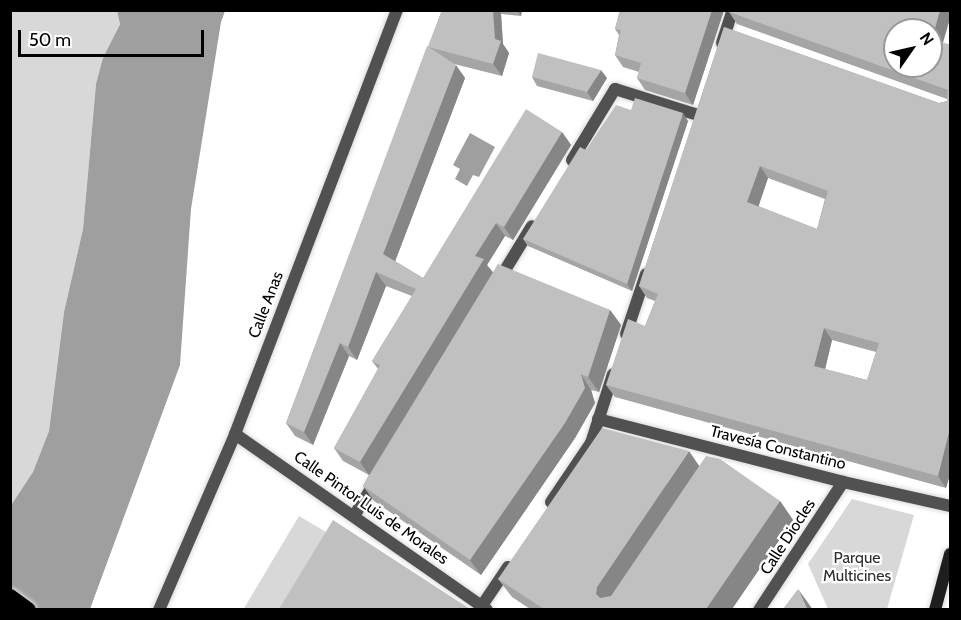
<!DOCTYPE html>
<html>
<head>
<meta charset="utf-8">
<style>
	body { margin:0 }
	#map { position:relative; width:961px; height:620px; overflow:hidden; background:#fff; font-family:Cabin,sans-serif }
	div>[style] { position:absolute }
	.green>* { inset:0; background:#d8d8d8 }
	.water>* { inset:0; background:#9f9f9f }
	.roads { filter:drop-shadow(0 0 2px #dbdbdb) drop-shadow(0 0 2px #dbdbdb) }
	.minor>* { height:12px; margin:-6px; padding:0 6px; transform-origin:6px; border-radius:6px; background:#515151 }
	.secondary>* { height:12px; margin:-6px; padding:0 6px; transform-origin:6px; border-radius:6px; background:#1e1e1e }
	.trunk>* { height:16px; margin:-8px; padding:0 8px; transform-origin:8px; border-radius:8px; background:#000 }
	.wall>* { inset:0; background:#a5a5a5 }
	.shaded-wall>* { inset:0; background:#868686 }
	.building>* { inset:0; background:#c0c0c0 }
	span { translate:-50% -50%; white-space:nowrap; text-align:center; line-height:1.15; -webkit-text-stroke:4.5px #fff; paint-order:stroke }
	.street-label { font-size:16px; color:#000 }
	.park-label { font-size:16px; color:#2f2f2f }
	.frame { position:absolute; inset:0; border:12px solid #000; pointer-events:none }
	.north { position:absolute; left:883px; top:18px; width:60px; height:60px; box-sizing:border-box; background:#fff; border:2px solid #999; border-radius:50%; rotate:56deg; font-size:16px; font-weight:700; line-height:24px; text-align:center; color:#000 }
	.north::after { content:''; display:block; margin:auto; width:21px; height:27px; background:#000; clip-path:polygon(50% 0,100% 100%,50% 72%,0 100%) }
	.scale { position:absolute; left:18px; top:30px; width:186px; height:27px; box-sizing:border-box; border:3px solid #000; border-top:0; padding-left:8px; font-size:18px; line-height:21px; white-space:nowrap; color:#000; -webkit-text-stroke:4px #fff; paint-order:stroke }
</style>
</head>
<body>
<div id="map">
	<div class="green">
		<div style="clip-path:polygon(11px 11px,117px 11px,120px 23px,108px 49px,96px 84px,83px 229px,64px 312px,49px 431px,33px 472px,11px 507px)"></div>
		<div style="clip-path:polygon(852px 499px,914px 515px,887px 609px,828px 609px,808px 564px)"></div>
		<div style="clip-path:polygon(299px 516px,326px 532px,280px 609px,243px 610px)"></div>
	</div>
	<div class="water">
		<div style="clip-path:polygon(117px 11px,225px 11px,221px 22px,191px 209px,180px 365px,90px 609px,11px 609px,10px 507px,33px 472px,49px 431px,64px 312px,83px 229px,96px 84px,103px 58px,120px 24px)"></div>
		<div style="clip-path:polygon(470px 133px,495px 147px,479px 177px,473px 175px,467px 186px,455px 179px,460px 169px,453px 165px)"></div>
	</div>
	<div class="roads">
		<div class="minor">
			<div style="left:722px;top:43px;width:35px;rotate:-72deg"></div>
			<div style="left:572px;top:160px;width:83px;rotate:-58.8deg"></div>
			<div style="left:615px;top:89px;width:87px;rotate:17.4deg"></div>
			<div style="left:499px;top:280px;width:63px;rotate:-58.6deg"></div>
			<div style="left:626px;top:334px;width:63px;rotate:-71.6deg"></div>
			<div style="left:598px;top:419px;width:253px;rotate:14.4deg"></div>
			<div style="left:843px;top:482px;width:110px;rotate:12.6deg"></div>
			<div style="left:235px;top:434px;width:307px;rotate:34.9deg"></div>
			<div style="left:551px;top:502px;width:71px;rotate:-55.9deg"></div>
			<div style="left:591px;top:443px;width:72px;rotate:-72.3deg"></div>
			<div style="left:354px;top:516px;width:44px;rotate:-58.1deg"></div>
			<div style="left:159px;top:610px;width:192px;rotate:-66.6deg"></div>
			<div style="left:235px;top:434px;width:454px;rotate:-69.1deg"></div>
			<div style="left:479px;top:610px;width:52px;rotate:-56deg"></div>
			<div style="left:759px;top:610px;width:153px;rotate:-56.7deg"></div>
		</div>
		<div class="secondary">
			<div style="left:935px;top:610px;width:58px;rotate:-75deg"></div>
		</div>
		<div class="trunk">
			<div style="left:10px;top:597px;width:22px;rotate:36deg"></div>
		</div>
	</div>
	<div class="wall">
		<div style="clip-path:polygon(442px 10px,522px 10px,521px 16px,501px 14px,503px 44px,509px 53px,502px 76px,454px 64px,465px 78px,395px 261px,423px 278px,562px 132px,571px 145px,513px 240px,505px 236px,487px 265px,493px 272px,610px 310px,621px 325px,599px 392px,591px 390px,595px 403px,575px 438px,481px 575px,374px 501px,363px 486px,369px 475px,343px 461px,334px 448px,378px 369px,372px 361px,412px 296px,386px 286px,357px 360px,349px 356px,313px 445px,295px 436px,286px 423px)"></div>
		<div style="clip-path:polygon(620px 10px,724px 10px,693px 105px,645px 90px,637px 78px,639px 72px,623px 67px,615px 55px,619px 35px,615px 29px)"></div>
		<div style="clip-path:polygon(evenodd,729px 10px,951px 10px,951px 15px,943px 43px,951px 45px,951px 471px,946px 488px,615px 397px,606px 385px,645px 326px,655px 301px,647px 298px,639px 286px,724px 27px,939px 103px,947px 101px,947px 99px,737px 24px,729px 12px,729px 10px,768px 178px,825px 199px,817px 229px,758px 206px,768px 178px,729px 10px,832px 340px,876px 352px,867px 380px,825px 369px,832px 340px)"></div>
		<div style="clip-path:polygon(532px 77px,607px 78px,593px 101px,537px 86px)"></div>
		<div style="clip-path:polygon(631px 110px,688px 121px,632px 291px,528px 246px,523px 239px,586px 150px)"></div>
		<div style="clip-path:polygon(699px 466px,780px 501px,793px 520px,732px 609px,530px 609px,512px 597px,498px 579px)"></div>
	</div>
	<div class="shaded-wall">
		<div style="clip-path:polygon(493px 10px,499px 10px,501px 14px,503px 44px,509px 53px,502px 76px,493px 64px)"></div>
		<div style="clip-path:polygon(517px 10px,522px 10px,521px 16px)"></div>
		<div style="clip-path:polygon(712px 10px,724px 10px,693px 105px,685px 93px)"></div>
		<div style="clip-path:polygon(940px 10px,948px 10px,951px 15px,940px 51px,932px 39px)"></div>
		<div style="clip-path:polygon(456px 65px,465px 78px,393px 267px,383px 254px)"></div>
		<div style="clip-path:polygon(601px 70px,607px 78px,593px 101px,587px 92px)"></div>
		<div style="clip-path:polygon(683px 113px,688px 121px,632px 291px,627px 284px)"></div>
		<div style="clip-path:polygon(562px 132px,571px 145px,513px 240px,504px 227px)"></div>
		<div style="clip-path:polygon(760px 166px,768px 178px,756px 214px,747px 202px)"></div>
		<div style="clip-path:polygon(496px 223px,505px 236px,487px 265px,493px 273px,369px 475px,360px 462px,475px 256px)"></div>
		<div style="clip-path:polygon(376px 272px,386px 286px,357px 360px,348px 347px)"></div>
		<div style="clip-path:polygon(610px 310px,621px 325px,599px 392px,588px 377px)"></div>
		<div style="clip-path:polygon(824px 328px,832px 340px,823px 378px,814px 366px)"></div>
		<div style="clip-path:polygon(340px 343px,349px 356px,313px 445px,304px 432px)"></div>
		<div style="clip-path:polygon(581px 374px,591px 390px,595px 403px,575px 438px,481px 575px,470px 560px)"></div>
		<div style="clip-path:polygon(951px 424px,951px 471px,946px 488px,938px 476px)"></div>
		<div style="clip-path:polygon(689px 451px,702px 470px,610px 609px,596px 594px,597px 587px)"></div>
		<div style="clip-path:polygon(780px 501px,793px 520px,732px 609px,706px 609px)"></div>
		<div style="clip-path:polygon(798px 589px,811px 607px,812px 609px,807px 609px)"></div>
	</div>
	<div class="building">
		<div style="clip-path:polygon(442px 10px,493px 10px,495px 39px,501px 41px,493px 64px,428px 47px)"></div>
		<div style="clip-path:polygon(620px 10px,712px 10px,685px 93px,637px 78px,641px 63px,615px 55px,621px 30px,615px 29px)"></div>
		<div style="clip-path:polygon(evenodd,729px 10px,940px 10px,932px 39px,951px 45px,951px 424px,938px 476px,606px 385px,628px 319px,645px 326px,658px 294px,639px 286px,724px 27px,939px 103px,947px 101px,948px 90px,729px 12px,729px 10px,895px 30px,931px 30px,931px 66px,895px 66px,895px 30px,729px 10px,760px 166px,828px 191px,817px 229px,747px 202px,760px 166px,729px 10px,824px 328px,879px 343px,867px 380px,814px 366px,824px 328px)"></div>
		<div style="clip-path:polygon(427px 46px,456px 65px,383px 254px,423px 278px,526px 109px,562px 132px,504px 227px,496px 223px,475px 256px,484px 259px,360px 462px,334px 448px,380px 365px,372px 361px,416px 289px,376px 272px,348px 347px,340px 343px,304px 432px,286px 423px)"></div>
		<div style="clip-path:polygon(538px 53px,601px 70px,587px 92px,532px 77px)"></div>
		<div style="clip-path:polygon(635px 98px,683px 113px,627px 284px,523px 239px,580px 147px,586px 150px,616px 105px,631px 110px)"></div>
		<div style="clip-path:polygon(498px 264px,610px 310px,588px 377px,581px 374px,585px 388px,565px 423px,470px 560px,363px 486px)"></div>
		<div style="clip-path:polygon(602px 428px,689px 451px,597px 587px,596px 594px,600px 598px,611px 596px,706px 456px,720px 459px,780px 501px,706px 609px,544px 609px,498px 579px)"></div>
		<div style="clip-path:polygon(333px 520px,450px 596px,470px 609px,279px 609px)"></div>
		<div style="clip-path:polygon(798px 589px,807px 609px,783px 609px)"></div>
	</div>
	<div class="street-label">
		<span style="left:266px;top:305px;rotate:-69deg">Calle Anas</span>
		<span style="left:778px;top:448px;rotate:14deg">Travesía Constantino</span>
		<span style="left:371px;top:508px;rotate:35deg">Calle Pintor Luis de Morales</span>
		<span style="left:788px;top:537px;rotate:-57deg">Calle Diocles</span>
	</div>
	<div class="park-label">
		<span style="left:857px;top:567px">Parque<br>Multicines</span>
	</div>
	<div class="frame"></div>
	<div class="north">N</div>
	<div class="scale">50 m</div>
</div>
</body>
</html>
